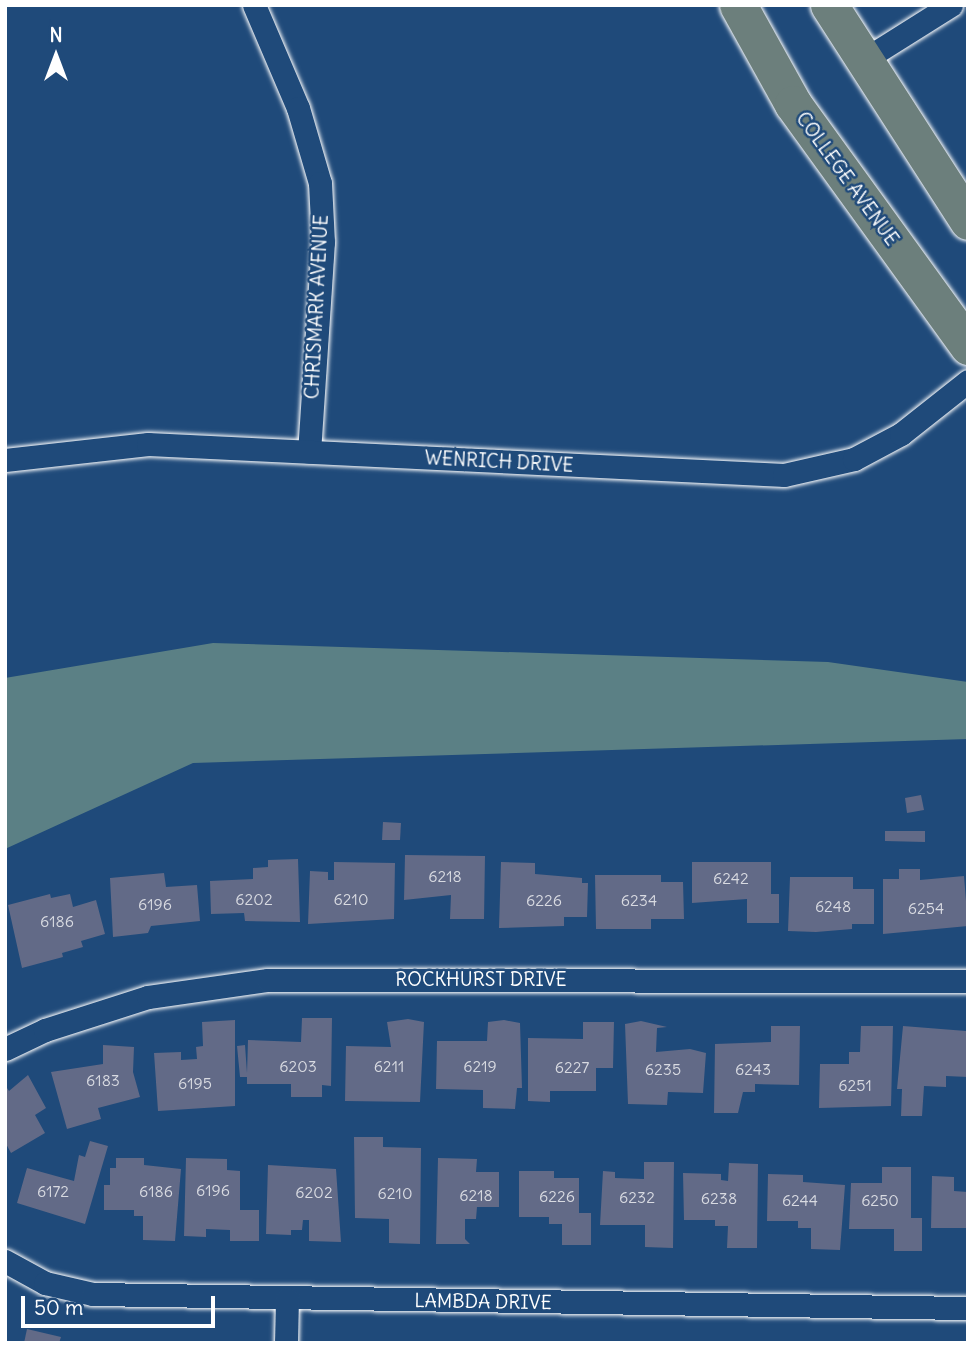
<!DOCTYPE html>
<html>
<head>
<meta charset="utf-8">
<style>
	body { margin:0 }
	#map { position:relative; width:973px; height:1348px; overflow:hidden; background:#1f4a7a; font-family:Delius,sans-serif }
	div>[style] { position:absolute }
	.green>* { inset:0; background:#5b8085 }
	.building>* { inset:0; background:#626a87 }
	.roads { filter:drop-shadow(0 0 2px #fff) drop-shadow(0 0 2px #fff) }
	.street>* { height:23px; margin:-11.5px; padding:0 11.5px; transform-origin:11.5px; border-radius:11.5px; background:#1f4a7a }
	.primary>* { height:37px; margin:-18.5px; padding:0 18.5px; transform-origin:18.5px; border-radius:18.5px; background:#6c7f7c }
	span { translate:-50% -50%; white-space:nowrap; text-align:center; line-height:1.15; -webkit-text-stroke:5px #1f4a7a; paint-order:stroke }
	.number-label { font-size:16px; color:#d8dae1 }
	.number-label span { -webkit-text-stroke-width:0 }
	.street-label { font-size:19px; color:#fff }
	.frame { position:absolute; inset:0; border:7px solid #fff; pointer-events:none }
	.north { position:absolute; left:21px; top:21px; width:70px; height:70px; -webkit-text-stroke:5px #1f4a7a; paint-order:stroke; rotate:0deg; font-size:19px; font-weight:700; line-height:28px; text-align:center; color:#fff }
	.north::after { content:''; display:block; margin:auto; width:24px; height:32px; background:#fff; clip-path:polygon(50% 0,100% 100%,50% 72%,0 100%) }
	.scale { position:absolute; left:21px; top:1296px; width:194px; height:32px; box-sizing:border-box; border:4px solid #fff; border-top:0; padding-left:9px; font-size:21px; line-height:24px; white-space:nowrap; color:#fff; -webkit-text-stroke:5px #1f4a7a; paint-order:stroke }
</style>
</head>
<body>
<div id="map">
	<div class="green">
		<div style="clip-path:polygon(213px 643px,828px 662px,968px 682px,968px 739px,193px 763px,5px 849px,5px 678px)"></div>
	</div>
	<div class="building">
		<div style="clip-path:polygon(921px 795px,924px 810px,907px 813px,905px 798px)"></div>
		<div style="clip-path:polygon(383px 822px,401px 823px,400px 840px,382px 840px)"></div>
		<div style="clip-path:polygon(885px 831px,925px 831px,925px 842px,885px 841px)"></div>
		<div style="clip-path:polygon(405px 855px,485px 856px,484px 919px,450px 919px,451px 895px,404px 900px)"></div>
		<div style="clip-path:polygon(298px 859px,300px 922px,245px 921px,244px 913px,211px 914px,210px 881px,253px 879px,253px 868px,268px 867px,268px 860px)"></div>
		<div style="clip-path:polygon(334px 862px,395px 863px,394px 919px,308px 924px,310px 871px,328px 872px,328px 880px,334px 880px)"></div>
		<div style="clip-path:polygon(501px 862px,535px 863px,535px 874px,582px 878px,582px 883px,588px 883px,587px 917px,564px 917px,564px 926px,499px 928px)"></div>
		<div style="clip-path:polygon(692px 862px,771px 862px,771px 894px,779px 894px,779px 923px,747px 923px,747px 899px,692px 903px)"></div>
		<div style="clip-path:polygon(899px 869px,920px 869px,920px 880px,964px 876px,968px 926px,883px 934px,883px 879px,899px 879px)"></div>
		<div style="clip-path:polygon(164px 873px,166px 887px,197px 885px,200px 921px,151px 926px,148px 933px,113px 937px,110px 878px)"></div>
		<div style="clip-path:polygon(595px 875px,661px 875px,661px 882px,683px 882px,684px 919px,651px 919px,651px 929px,596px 929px)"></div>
		<div style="clip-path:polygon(790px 877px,853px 877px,853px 889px,874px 889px,874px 924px,852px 924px,852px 929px,816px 932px,788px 931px)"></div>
		<div style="clip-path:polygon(50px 894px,51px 898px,70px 894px,73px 907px,96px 900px,105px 934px,81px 941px,83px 947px,62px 953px,63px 957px,22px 968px,8px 905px)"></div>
		<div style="clip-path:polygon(302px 1018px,332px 1018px,331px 1086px,322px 1085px,322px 1097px,291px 1097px,291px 1084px,247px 1084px,247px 1077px,240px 1077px,237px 1046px,245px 1045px,247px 1073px,248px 1040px,301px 1042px)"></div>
		<div style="clip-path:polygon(408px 1019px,424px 1022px,420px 1102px,345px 1101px,346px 1046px,391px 1047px,387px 1022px)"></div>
		<div style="clip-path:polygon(235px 1020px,235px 1106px,158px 1111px,154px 1053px,181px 1052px,181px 1060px,197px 1059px,196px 1047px,203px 1046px,202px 1022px)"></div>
		<div style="clip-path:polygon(504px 1020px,520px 1023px,522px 1088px,517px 1088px,515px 1109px,483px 1108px,483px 1090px,436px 1089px,437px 1041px,487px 1041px,488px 1022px)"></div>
		<div style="clip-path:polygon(641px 1021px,667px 1027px,657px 1028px,656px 1052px,690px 1049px,706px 1053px,703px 1093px,668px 1092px,667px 1105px,628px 1104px,625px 1024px)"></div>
		<div style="clip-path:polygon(583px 1022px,614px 1022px,613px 1068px,596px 1068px,596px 1091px,550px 1091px,550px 1102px,528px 1101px,528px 1038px,583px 1039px)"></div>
		<div style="clip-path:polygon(771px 1026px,800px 1026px,799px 1085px,755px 1084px,755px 1092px,743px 1092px,738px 1113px,714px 1113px,715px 1044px,771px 1042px)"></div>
		<div style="clip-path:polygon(861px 1026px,893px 1026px,891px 1106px,819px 1108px,820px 1064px,849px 1064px,849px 1052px,860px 1052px)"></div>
		<div style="clip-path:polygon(903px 1026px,966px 1031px,968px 1077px,946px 1076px,946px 1087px,924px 1086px,922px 1116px,901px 1116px,902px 1089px,897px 1089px)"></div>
		<div style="clip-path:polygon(103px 1045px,134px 1047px,133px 1072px,140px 1097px,98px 1108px,101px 1119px,67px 1129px,51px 1072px,103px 1064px)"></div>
		<div style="clip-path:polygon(28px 1075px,46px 1108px,35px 1115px,45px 1133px,11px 1153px,5px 1142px,5px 1085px,9px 1091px)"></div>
		<div style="clip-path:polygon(354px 1137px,383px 1137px,383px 1147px,421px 1148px,420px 1244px,389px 1243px,389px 1219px,355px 1218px)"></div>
		<div style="clip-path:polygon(90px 1141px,108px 1146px,85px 1224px,17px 1203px,27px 1168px,74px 1181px,79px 1155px,85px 1157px)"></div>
		<div style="clip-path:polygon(116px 1158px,144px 1158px,144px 1165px,181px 1169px,175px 1241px,143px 1240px,143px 1216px,134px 1216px,134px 1210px,104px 1210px,104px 1185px,110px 1185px,110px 1168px,116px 1168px)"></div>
		<div style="clip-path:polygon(186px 1158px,227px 1159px,227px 1170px,240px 1171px,240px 1210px,259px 1210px,259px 1241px,230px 1241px,230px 1230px,206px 1229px,206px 1237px,184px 1236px)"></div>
		<div style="clip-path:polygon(438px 1158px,477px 1159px,476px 1172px,499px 1172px,499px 1207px,477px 1207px,476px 1219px,465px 1219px,465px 1239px,470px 1244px,436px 1244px)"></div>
		<div style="clip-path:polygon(644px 1162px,674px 1162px,673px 1248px,645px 1247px,645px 1225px,600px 1225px,603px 1171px,615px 1172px,615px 1178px,644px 1179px)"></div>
		<div style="clip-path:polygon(729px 1163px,758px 1164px,757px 1248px,727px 1248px,728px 1226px,715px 1226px,715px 1220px,684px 1220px,683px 1173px,721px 1174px,721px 1180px,728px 1181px)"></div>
		<div style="clip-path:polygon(268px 1165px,336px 1169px,341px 1242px,309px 1241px,309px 1220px,303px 1220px,302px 1230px,291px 1230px,291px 1235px,266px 1234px)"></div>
		<div style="clip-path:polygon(882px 1167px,911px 1167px,911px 1218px,922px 1218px,922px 1251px,894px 1251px,894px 1229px,849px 1229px,851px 1183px,882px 1183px)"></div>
		<div style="clip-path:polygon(519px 1171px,554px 1171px,554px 1178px,579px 1178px,579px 1213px,591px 1213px,591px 1245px,562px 1245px,562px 1224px,549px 1224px,549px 1217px,519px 1217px)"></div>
		<div style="clip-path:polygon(768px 1174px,803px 1175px,803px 1182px,845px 1185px,840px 1250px,811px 1249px,811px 1228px,798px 1228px,798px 1221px,767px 1221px)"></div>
		<div style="clip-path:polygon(932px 1176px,954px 1177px,954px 1191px,968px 1192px,968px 1228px,931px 1228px)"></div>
		<div style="clip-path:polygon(27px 1329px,61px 1337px,59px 1343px,24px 1343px)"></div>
	</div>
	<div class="roads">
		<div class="street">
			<div style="left:254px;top:5px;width:112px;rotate:66.9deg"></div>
			<div style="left:298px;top:108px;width:78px;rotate:73.7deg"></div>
			<div style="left:320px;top:183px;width:59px;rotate:87.1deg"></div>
			<div style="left:323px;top:242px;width:210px;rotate:93.8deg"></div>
			<div style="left:862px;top:61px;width:105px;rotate:-32.2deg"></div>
			<div style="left:5px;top:460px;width:144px;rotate:-6.4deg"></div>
			<div style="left:148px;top:444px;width:637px;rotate:2.79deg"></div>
			<div style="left:784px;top:475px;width:72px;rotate:-12.9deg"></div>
			<div style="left:854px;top:459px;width:53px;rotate:-28deg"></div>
			<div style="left:901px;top:434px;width:85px;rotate:-38.3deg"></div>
			<div style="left:5px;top:1049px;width:44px;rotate:-25.4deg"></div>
			<div style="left:45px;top:1030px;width:108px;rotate:-17.8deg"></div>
			<div style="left:148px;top:997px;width:121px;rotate:-8.1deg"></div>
			<div style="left:268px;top:980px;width:700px;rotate:0.08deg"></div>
			<div style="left:5px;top:1261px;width:46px;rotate:28.8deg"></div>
			<div style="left:45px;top:1283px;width:49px;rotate:12.9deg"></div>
			<div style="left:93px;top:1294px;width:875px;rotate:0.92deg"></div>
			<div style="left:286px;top:1343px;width:44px;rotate:-88.7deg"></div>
		</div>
		<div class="primary">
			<div style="left:738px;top:5px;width:113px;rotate:60.9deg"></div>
			<div style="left:793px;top:104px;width:299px;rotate:54.1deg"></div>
			<div style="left:829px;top:5px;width:257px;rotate:57.2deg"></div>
		</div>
	</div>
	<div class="number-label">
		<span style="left:445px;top:876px">6218</span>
		<span style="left:731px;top:878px">6242</span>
		<span style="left:254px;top:899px">6202</span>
		<span style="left:351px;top:899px">6210</span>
		<span style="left:544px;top:900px">6226</span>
		<span style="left:639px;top:900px">6234</span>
		<span style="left:155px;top:904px">6196</span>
		<span style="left:833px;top:906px">6248</span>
		<span style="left:926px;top:908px">6254</span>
		<span style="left:57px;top:921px">6186</span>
		<span style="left:298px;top:1066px">6203</span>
		<span style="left:389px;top:1066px">6211</span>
		<span style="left:480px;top:1066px">6219</span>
		<span style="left:572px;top:1067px">6227</span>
		<span style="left:663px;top:1069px">6235</span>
		<span style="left:753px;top:1069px">6243</span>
		<span style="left:103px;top:1080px">6183</span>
		<span style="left:195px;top:1083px">6195</span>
		<span style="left:855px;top:1085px">6251</span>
		<span style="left:213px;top:1190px">6196</span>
		<span style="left:53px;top:1191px">6172</span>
		<span style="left:156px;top:1191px">6186</span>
		<span style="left:314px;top:1192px">6202</span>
		<span style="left:395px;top:1193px">6210</span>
		<span style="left:476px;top:1195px">6218</span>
		<span style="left:557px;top:1196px">6226</span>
		<span style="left:637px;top:1197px">6232</span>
		<span style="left:719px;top:1198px">6238</span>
		<span style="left:800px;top:1200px">6244</span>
		<span style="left:880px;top:1200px">6250</span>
	</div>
	<div class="street-label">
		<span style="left:847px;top:179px;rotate:54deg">COLLEGE AVENUE</span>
		<span style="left:317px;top:307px;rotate:-87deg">CHRISMARK AVENUE</span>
		<span style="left:499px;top:462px;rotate:3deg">WENRICH DRIVE</span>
		<span style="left:481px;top:980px">ROCKHURST DRIVE</span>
		<span style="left:483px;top:1302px;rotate:1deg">LAMBDA DRIVE</span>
	</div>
	<div class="frame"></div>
	<div class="north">N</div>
	<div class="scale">50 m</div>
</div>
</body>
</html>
